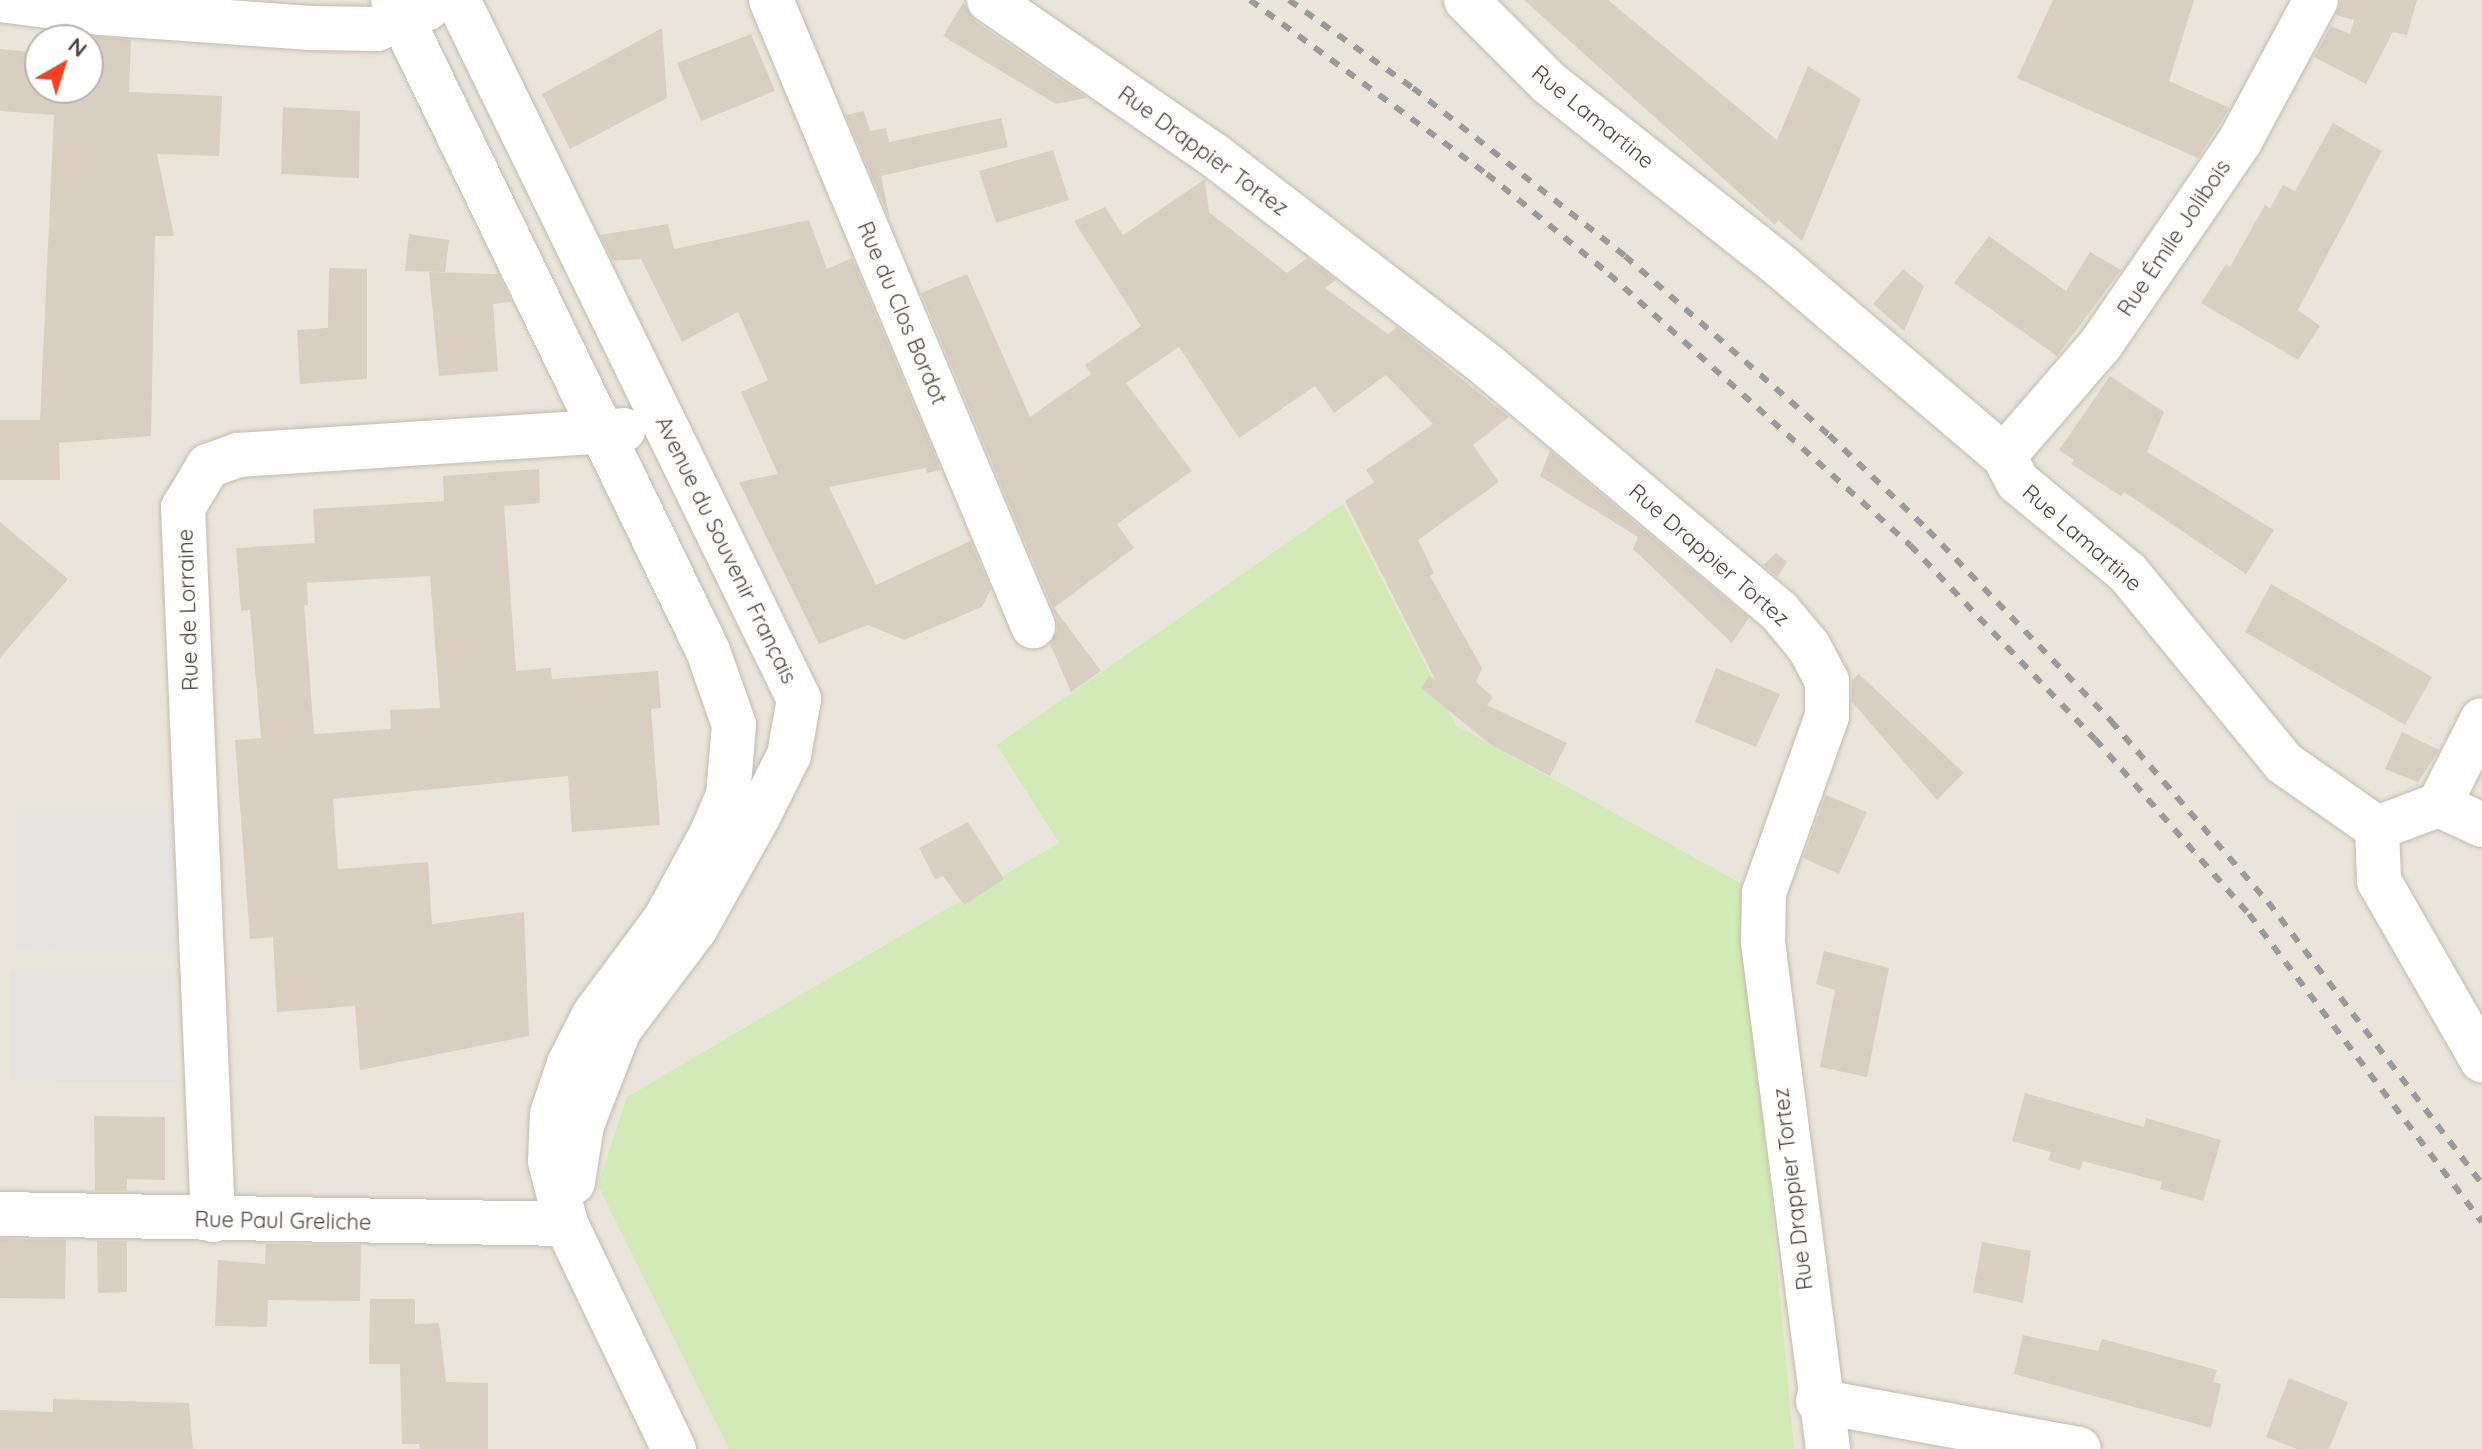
<!DOCTYPE html>
<html>
<head>
<meta charset="utf-8">
<style>
	body { margin:0 }
	#map { position:relative; width:2482px; height:1449px; overflow:hidden; background:#f6f3ec; font-family:Quicksand,sans-serif }
	div>[style] { position:absolute }
	.residential>* { inset:0; background:#eae5da }
	.green>* { inset:0; background:#d2eab5 }
	.parking>* { inset:0; background:#e5e3e0 }
	.building>* { inset:0; background:#d8cfc1 }
	.roads { filter:drop-shadow(0 0 2px #c2bbae) drop-shadow(0 0 2px #c2bbae) }
	.minor>* { height:44px; margin:-22px; padding:0 22px; transform-origin:22px; border-radius:22px; background:#fff }
	.rail>* { height:6px; margin-top:-3px; transform-origin:0; background:repeating-linear-gradient(90deg,#9a9a9a 0 10px,transparent 0 20px) }
	span { translate:-50% -50%; white-space:nowrap; text-align:center; line-height:1.15; -webkit-text-stroke:8px #fff; paint-order:stroke }
	.street-label { font-size:22px; color:#4b4439 }
	.north { position:absolute; left:24px; top:24px; width:80px; height:80px; box-sizing:border-box; background:#fff; border:2px solid #b7b4b0; border-radius:50%; rotate:39deg; font-size:22px; font-weight:700; line-height:32px; text-align:center; color:#4b4439 }
	.north::after { content:''; display:block; margin:auto; width:28px; height:36px; background:#fc3f1d; clip-path:polygon(50% 0,100% 100%,50% 72%,0 100%) }
</style>
</head>
<body>
<div id="map">
	<div class="residential">
		<div style="clip-path:polygon(evenodd,0 0,2482px 0,2482px 1449px,0 1449px,0 0,40px 40px,88px 40px,88px 88px,40px 88px,40px 40px)"></div>
	</div>
	<div class="green">
		<div style="clip-path:polygon(1343px 504px,1456px 725px,1742px 884px,1794px 1449px,729px 1449px,598px 1185px,627px 1097px,1059px 843px,997px 745px)"></div>
	</div>
	<div class="parking">
		<div style="clip-path:polygon(16px 811px,175px 812px,175px 952px,16px 951px)"></div>
		<div style="clip-path:polygon(10px 971px,176px 972px,176px 1082px,10px 1081px)"></div>
	</div>
	<div class="building">
		<div style="clip-path:polygon(1524px 0,1608px 0,1777px 140px,1808px 66px,1861px 99px,1802px 241px,1778px 220px,1775px 225px)"></div>
		<div style="clip-path:polygon(2053px 0,2194px 0,2169px 81px,2230px 108px,2198px 158px,2017px 78px)"></div>
		<div style="clip-path:polygon(2341px 0,2417px 0,2407px 35px,2393px 32px,2366px 84px,2314px 57px,2331px 26px,2350px 34px,2354px 20px,2336px 15px)"></div>
		<div style="clip-path:polygon(963px 3px,975px 21px,1087px 98px,1056px 104px,943px 36px)"></div>
		<div style="clip-path:polygon(662px 28px,667px 98px,570px 149px,542px 94px)"></div>
		<div style="clip-path:polygon(56px 32px,131px 40px,129px 92px,222px 96px,219px 156px,157px 154px,174px 236px,155px 236px,151px 436px,59px 443px,60px 480px,0 480px,0 420px,40px 420px,54px 115px,0 111px,0 49px,40px 53px,40px 88px,88px 88px,88px 40px,56px 40px)"></div>
		<div style="clip-path:polygon(751px 34px,775px 91px,701px 121px,677px 63px)"></div>
		<div style="clip-path:polygon(283px 107px,360px 111px,359px 178px,281px 174px)"></div>
		<div style="clip-path:polygon(864px 111px,870px 131px,886px 128px,889px 142px,1001px 118px,1008px 147px,881px 176px,890px 220px,846px 115px)"></div>
		<div style="clip-path:polygon(2333px 123px,2382px 151px,2298px 310px,2320px 326px,2298px 360px,2201px 303px,2226px 264px,2230px 267px,2265px 205px,2270px 208px,2283px 185px,2295px 191px)"></div>
		<div style="clip-path:polygon(1053px 150px,1069px 200px,996px 223px,979px 171px)"></div>
		<div style="clip-path:polygon(1205px 179px,1209px 212px,1287px 273px,1307px 258px,1336px 280px,1325px 288px,1388px 334px,1397px 327px,1509px 417px,1473px 445px,1499px 482px,1418px 540px,1434px 573px,1430px 576px,1482px 668px,1476px 682px,1493px 697px,1487px 705px,1567px 743px,1550px 776px,1490px 744px,1421px 688px,1429px 676px,1435px 679px,1345px 501px,1374px 482px,1366px 470px,1433px 424px,1386px 375px,1334px 413px,1315px 386px,1239px 438px,1179px 347px,1126px 383px,1192px 471px,1117px 524px,1134px 548px,1054px 608px,1101px 671px,1071px 692px,1050px 644px,1058px 630px,1056px 616px,921px 293px,967px 274px,1030px 417px,1091px 374px,1085px 365px,1141px 326px,1074px 221px,1105px 207px,1123px 235px)"></div>
		<div style="clip-path:polygon(809px 220px,827px 269px,852px 258px,941px 470px,927px 473px,926px 468px,829px 487px,876px 585px,970px 541px,991px 589px,982px 607px,904px 640px,868px 625px,819px 644px,739px 482px,778px 474px,741px 392px,768px 380px,738px 312px,682px 342px,641px 259px,613px 261px,600px 235px,668px 224px,674px 249px)"></div>
		<div style="clip-path:polygon(409px 234px,449px 240px,445px 272px,405px 271px)"></div>
		<div style="clip-path:polygon(1989px 236px,2066px 291px,2090px 252px,2121px 270px,2057px 356px,1954px 283px)"></div>
		<div style="clip-path:polygon(329px 268px,367px 269px,367px 379px,300px 384px,297px 330px,328px 328px)"></div>
		<div style="clip-path:polygon(1903px 269px,1924px 286px,1904px 331px,1873px 304px)"></div>
		<div style="clip-path:polygon(429px 272px,498px 274px,512px 302px,493px 304px,498px 371px,439px 376px)"></div>
		<div style="clip-path:polygon(2110px 376px,2164px 412px,2147px 452px,2274px 530px,2246px 574px,2124px 492px,2121px 496px,2071px 464px,2074px 460px,2059px 450px)"></div>
		<div style="clip-path:polygon(1550px 451px,1749px 618px,1732px 643px,1633px 549px,1638px 537px,1540px 476px)"></div>
		<div style="clip-path:polygon(evenodd,539px 469px,540px 503px,504px 506px,516px 671px,551px 668px,552px 679px,658px 671px,661px 708px,651px 709px,660px 825px,572px 832px,568px 776px,333px 799px,338px 869px,428px 862px,432px 924px,524px 912px,529px 1036px,360px 1070px,355px 1006px,277px 1012px,273px 937px,250px 939px,235px 740px,261px 738px,250px 610px,241px 611px,236px 548px,315px 543px,313px 509px,444px 501px,443px 476px,539px 469px,430px 576px,440px 708px,390px 710px,391px 729px,314px 734px,304px 605px,308px 605px,307px 583px,430px 576px)"></div>
		<div style="clip-path:polygon(0 522px,68px 579px,0 658px)"></div>
		<div style="clip-path:polygon(1776px 553px,1787px 562px,1777px 577px,1763px 565px)"></div>
		<div style="clip-path:polygon(2271px 584px,2432px 677px,2405px 725px,2245px 632px)"></div>
		<div style="clip-path:polygon(1716px 668px,1780px 694px,1756px 747px,1695px 722px)"></div>
		<div style="clip-path:polygon(1859px 674px,1964px 773px,1937px 800px,1852px 702px,1852px 680px)"></div>
		<div style="clip-path:polygon(2402px 732px,2439px 750px,2418px 782px,2385px 769px)"></div>
		<div style="clip-path:polygon(1826px 795px,1867px 812px,1839px 874px,1803px 858px)"></div>
		<div style="clip-path:polygon(968px 822px,1004px 879px,964px 905px,943px 876px,935px 879px,919px 848px)"></div>
		<div style="clip-path:polygon(1824px 951px,1889px 968px,1867px 1077px,1820px 1067px,1835px 990px,1816px 984px)"></div>
		<div style="clip-path:polygon(2025px 1093px,2144px 1127px,2146px 1118px,2221px 1140px,2203px 1201px,2160px 1189px,2162px 1182px,2083px 1161px,2080px 1170px,2048px 1160px,2051px 1152px,2012px 1141px)"></div>
		<div style="clip-path:polygon(94px 1116px,165px 1117px,165px 1180px,127px 1179px,127px 1191px,95px 1191px)"></div>
		<div style="clip-path:polygon(0 1239px,66px 1240px,65px 1299px,0 1298px)"></div>
		<div style="clip-path:polygon(97px 1241px,127px 1241px,127px 1292px,98px 1293px)"></div>
		<div style="clip-path:polygon(1982px 1242px,2031px 1251px,2023px 1303px,1973px 1292px)"></div>
		<div style="clip-path:polygon(266px 1244px,361px 1245px,360px 1301px,268px 1300px,267px 1327px,215px 1326px,218px 1260px,265px 1264px)"></div>
		<div style="clip-path:polygon(370px 1299px,415px 1299px,415px 1324px,439px 1323px,446px 1382px,488px 1383px,488px 1449px,420px 1449px,419px 1444px,402px 1444px,400px 1364px,369px 1364px)"></div>
		<div style="clip-path:polygon(2023px 1335px,2098px 1351px,2102px 1339px,2217px 1370px,2213px 1382px,2221px 1384px,2211px 1428px,2014px 1374px)"></div>
		<div style="clip-path:polygon(2289px 1378px,2348px 1402px,2329px 1449px,2297px 1449px,2266px 1437px)"></div>
		<div style="clip-path:polygon(53px 1399px,189px 1403px,193px 1449px,0 1449px,0 1410px,53px 1412px)"></div>
	</div>
	<div class="roads">
		<div class="minor">
			<div style="left:0;top:0;width:102px;rotate:7.3deg"></div>
			<div style="left:101px;top:13px;width:210px;rotate:4.1deg"></div>
			<div style="left:310px;top:28px;width:67px;rotate:0.9deg"></div>
			<div style="left:377px;top:29px;width:55px;rotate:-22.4deg"></div>
			<div style="left:393px;top:0;width:723px;rotate:64.18deg"></div>
			<div style="left:708px;top:651px;width:78px;rotate:70.6deg"></div>
			<div style="left:734px;top:725px;width:70px;rotate:94.9deg"></div>
			<div style="left:728px;top:795px;width:41px;rotate:112.8deg"></div>
			<div style="left:712px;top:833px;width:97px;rotate:118.4deg"></div>
			<div style="left:666px;top:918px;width:121px;rotate:126.6deg"></div>
			<div style="left:594px;top:1015px;width:55px;rotate:117deg"></div>
			<div style="left:569px;top:1064px;width:53px;rotate:108.8deg"></div>
			<div style="left:552px;top:1114px;width:47px;rotate:92.4deg"></div>
			<div style="left:550px;top:1161px;width:65px;rotate:75.7deg"></div>
			<div style="left:566px;top:1224px;width:250px;rotate:64.4deg"></div>
			<div style="left:458px;top:0;width:778px;rotate:64deg"></div>
			<div style="left:799px;top:699px;width:57px;rotate:100.1deg"></div>
			<div style="left:789px;top:755px;width:69px;rotate:116.6deg"></div>
			<div style="left:758px;top:817px;width:129px;rotate:119.4deg"></div>
			<div style="left:695px;top:929px;width:126px;rotate:127deg"></div>
			<div style="left:619px;top:1030px;width:102px;rotate:111.3deg"></div>
			<div style="left:582px;top:1125px;width:58px;rotate:99deg"></div>
			<div style="left:771px;top:0;width:679px;rotate:67.29deg"></div>
			<div style="left:989px;top:0;width:273px;rotate:34.6deg"></div>
			<div style="left:1214px;top:155px;width:347px;rotate:37.6deg"></div>
			<div style="left:1489px;top:367px;width:379px;rotate:40.1deg"></div>
			<div style="left:1779px;top:611px;width:47px;rotate:50.2deg"></div>
			<div style="left:1809px;top:647px;width:38px;rotate:62deg"></div>
			<div style="left:1827px;top:681px;width:35px;rotate:90deg"></div>
			<div style="left:1827px;top:716px;width:188px;rotate:109.6deg"></div>
			<div style="left:1764px;top:893px;width:49px;rotate:91.2deg"></div>
			<div style="left:1763px;top:942px;width:511px;rotate:82.69deg"></div>
			<div style="left:1466px;top:0;width:117px;rotate:45deg"></div>
			<div style="left:1549px;top:83px;width:298px;rotate:38.3deg"></div>
			<div style="left:1783px;top:268px;width:290px;rotate:40.4deg"></div>
			<div style="left:2004px;top:456px;width:30px;rotate:62deg"></div>
			<div style="left:2018px;top:482px;width:143px;rotate:39.6deg"></div>
			<div style="left:2128px;top:573px;width:246px;rotate:50.6deg"></div>
			<div style="left:2284px;top:763px;width:113px;rotate:35deg"></div>
			<div style="left:2377px;top:828px;width:53px;rotate:87.8deg"></div>
			<div style="left:2379px;top:881px;width:207px;rotate:60.1deg"></div>
			<div style="left:2004px;top:456px;width:148px;rotate:-49.1deg"></div>
			<div style="left:2101px;top:344px;width:178px;rotate:-55.5deg"></div>
			<div style="left:2202px;top:197px;width:68px;rotate:-55.8deg"></div>
			<div style="left:2240px;top:141px;width:160px;rotate:-61.7deg"></div>
			<div style="left:2439px;top:805px;width:95px;rotate:-63.2deg"></div>
			<div style="left:2377px;top:828px;width:66px;rotate:-20.4deg"></div>
			<div style="left:2439px;top:805px;width:47px;rotate:24.9deg"></div>
			<div style="left:0;top:1214px;width:566px;rotate:1.01deg"></div>
			<div style="left:213px;top:1220px;width:713px;rotate:-92.41deg"></div>
			<div style="left:183px;top:508px;width:49px;rotate:-59.2deg"></div>
			<div style="left:208px;top:466px;width:32px;rotate:-20deg"></div>
			<div style="left:238px;top:455px;width:386px;rotate:-3.7deg"></div>
			<div style="left:1818px;top:1401px;width:265px;rotate:10.4deg"></div>
		</div>
	</div>
	<div class="rail">
		<div style="left:1250px;top:0;width:294px;rotate:36.3deg"></div>
		<div style="left:1487px;top:174px;width:158px;rotate:39.3deg"></div>
		<div style="left:1609px;top:274px;width:405px;rotate:42deg"></div>
		<div style="left:1910px;top:545px;width:268px;rotate:46.4deg"></div>
		<div style="left:2095px;top:739px;width:233px;rotate:48.7deg"></div>
		<div style="left:2249px;top:914px;width:386px;rotate:52.9deg"></div>
		<div style="left:1289px;top:0;width:152px;rotate:35.4deg"></div>
		<div style="left:1413px;top:88px;width:270px;rotate:38.4deg"></div>
		<div style="left:1625px;top:256px;width:271px;rotate:41.3deg"></div>
		<div style="left:1829px;top:435px;width:137px;rotate:43.8deg"></div>
		<div style="left:1928px;top:530px;width:265px;rotate:46.2deg"></div>
		<div style="left:2111px;top:721px;width:240px;rotate:49.1deg"></div>
		<div style="left:2268px;top:902px;width:354px;rotate:52.8deg"></div>
	</div>
	<div class="street-label">
		<span style="left:1593px;top:117px;rotate:39deg">Rue Lamartine</span>
		<span style="left:1203px;top:151px;rotate:36deg">Rue Drappier Tortez</span>
		<span style="left:2174px;top:238px;rotate:-56deg">Rue Émile Jolibois</span>
		<span style="left:902px;top:313px;rotate:67deg">Rue du Clos Bordot</span>
		<span style="left:2082px;top:538px;rotate:41deg">Rue Lamartine</span>
		<span style="left:726px;top:550px;rotate:64deg">Avenue du Souvenir Français</span>
		<span style="left:1709px;top:555px;rotate:41deg">Rue Drappier Tortez</span>
		<span style="left:188px;top:610px;rotate:-92deg">Rue de Lorraine</span>
		<span style="left:1793px;top:1189px;rotate:-97deg">Rue Drappier Tortez</span>
		<span style="left:283px;top:1221px;rotate:1deg">Rue Paul Greliche</span>
	</div>
	<div class="north">N</div>
</div>
</body>
</html>
